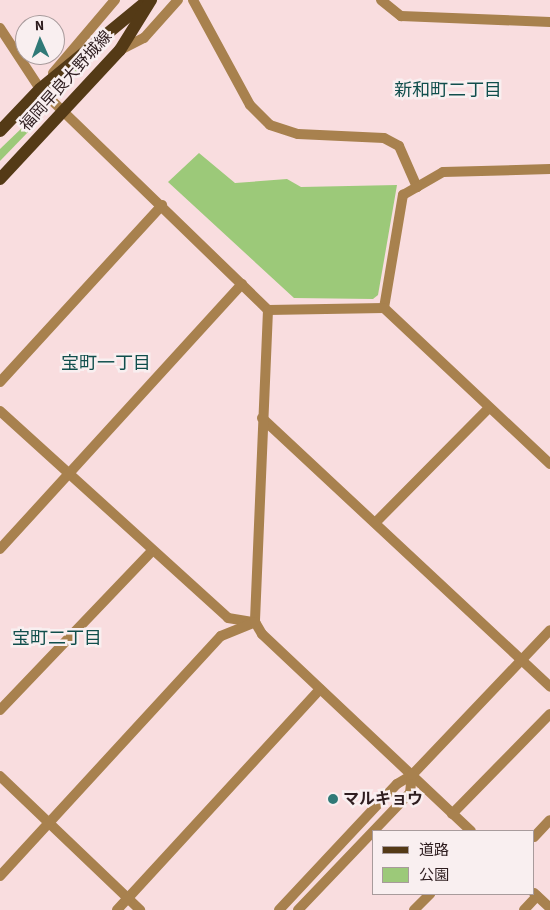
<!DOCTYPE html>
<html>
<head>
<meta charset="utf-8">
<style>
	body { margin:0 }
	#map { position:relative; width:550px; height:910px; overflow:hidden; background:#f9dddf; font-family:"Source Sans 3","Noto Sans JP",sans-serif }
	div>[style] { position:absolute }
	.green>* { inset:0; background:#9cc979 }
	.minor>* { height:10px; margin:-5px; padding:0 5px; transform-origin:5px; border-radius:5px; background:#a8814e }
	.tertiary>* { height:10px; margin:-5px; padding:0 5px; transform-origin:5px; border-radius:5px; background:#a8814e }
	.primary>* { height:12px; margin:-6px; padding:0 6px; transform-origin:6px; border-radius:6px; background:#543a16 }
	.dots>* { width:14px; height:14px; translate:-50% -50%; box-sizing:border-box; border:2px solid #f9eff0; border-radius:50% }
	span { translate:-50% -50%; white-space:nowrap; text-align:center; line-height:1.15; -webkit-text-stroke:5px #f9eff0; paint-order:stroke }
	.street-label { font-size:16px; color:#2e1d1f }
	.poi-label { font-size:16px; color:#2e1d1f; font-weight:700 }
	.left { translate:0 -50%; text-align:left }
	.neighbourhood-label { font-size:18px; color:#104e4c }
	.legend { position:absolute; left:372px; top:830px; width:162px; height:65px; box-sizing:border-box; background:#f9eff0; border:1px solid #a89b9c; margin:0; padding:6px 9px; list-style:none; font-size:15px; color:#2e1d1f }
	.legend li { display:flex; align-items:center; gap:10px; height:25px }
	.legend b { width:25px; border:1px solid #a89b9c }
	.north { position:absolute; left:15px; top:15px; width:50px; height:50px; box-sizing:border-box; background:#f9eff0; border:1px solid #a89b9c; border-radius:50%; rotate:358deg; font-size:14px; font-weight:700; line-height:20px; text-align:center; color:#2e1d1f }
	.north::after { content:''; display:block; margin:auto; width:18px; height:22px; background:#307977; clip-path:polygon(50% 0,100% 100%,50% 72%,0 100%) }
</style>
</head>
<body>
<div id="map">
	<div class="green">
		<div style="clip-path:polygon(117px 32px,74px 76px,70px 75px,69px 70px)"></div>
		<div style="clip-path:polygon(26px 124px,29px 131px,0 161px,0 149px)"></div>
		<div style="clip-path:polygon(199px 153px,235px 183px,287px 179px,301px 187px,397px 185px,378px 295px,373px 299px,294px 298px,168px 182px)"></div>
	</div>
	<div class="minor">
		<div style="left:193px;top:0;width:119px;rotate:61.5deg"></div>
		<div style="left:250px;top:105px;width:28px;rotate:45deg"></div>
		<div style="left:270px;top:125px;width:29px;rotate:18deg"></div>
		<div style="left:298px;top:134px;width:86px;rotate:2.7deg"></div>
		<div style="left:384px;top:138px;width:17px;rotate:28deg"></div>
		<div style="left:399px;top:146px;width:45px;rotate:66.3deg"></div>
		<div style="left:417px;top:187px;width:30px;rotate:-30deg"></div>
		<div style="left:443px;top:172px;width:107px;rotate:-1.6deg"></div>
		<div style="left:381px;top:0;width:26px;rotate:39deg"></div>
		<div style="left:401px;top:16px;width:149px;rotate:2.3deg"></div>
		<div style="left:120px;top:50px;width:27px;rotate:-27deg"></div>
		<div style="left:144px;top:38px;width:51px;rotate:-48.2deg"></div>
		<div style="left:53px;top:73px;width:96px;rotate:-49.7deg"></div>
		<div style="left:384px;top:308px;width:115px;rotate:-80.5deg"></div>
		<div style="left:403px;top:195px;width:16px;rotate:-30deg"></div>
		<div style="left:0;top:382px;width:240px;rotate:-47.5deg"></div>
		<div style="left:0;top:411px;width:308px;rotate:42.2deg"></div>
		<div style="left:228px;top:618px;width:26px;rotate:9deg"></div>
		<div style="left:262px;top:418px;width:394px;rotate:43deg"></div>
		<div style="left:376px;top:522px;width:159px;rotate:-45.3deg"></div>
		<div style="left:0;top:549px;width:359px;rotate:-47.6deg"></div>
		<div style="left:0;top:710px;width:220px;rotate:-46.3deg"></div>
		<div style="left:0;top:776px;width:194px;rotate:43.7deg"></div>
		<div style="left:452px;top:814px;width:140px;rotate:-45.6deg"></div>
		<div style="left:534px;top:837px;width:23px;rotate:-47deg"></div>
		<div style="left:0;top:876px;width:326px;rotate:-47.4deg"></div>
		<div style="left:221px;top:636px;width:37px;rotate:-22deg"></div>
		<div style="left:117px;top:910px;width:300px;rotate:-47.4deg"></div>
		<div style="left:279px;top:910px;width:173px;rotate:-46.9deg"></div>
		<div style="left:397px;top:784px;width:17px;rotate:-31deg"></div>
		<div style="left:298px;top:910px;width:162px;rotate:-46.3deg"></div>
		<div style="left:410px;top:793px;width:18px;rotate:-84deg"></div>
		<div style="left:414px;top:910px;width:23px;rotate:-45deg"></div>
		<div style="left:524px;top:910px;width:19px;rotate:-47deg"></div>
	</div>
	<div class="tertiary">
		<div style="left:0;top:28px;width:73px;rotate:56.7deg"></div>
		<div style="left:40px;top:89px;width:318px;rotate:44.1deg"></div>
		<div style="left:268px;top:310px;width:116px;rotate:-1deg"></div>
		<div style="left:384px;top:308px;width:228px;rotate:43.2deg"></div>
		<div style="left:268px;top:310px;width:312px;rotate:92.4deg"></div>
		<div style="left:255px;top:622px;width:14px;rotate:60deg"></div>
		<div style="left:262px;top:634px;width:287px;rotate:43.3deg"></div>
		<div style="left:412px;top:775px;width:200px;rotate:-46.4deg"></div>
		<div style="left:534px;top:893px;width:22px;rotate:43deg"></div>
	</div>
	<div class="primary">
		<div style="left:0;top:131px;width:58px;rotate:-46.4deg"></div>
		<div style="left:40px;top:89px;width:132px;rotate:-39.5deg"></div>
		<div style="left:0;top:179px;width:176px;rotate:-47.1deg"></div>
		<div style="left:120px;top:50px;width:59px;rotate:-58.2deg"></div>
	</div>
	<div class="dots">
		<div style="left:333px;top:799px;background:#307977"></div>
	</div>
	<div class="street-label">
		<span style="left:66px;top:81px;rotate:-48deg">福岡早良大野城線</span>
	</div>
	<div class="poi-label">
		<span class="left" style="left:343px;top:799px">マルキョウ</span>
	</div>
	<div class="neighbourhood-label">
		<span style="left:448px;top:91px">新和町二丁目</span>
		<span style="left:106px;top:364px">宝町一丁目</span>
		<span style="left:57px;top:639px">宝町二丁目</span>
	</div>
	<ul class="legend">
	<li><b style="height:6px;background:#543a16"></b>道路</li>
	<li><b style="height:14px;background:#9cc979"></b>公園</li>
	</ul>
	<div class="north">N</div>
</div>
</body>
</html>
